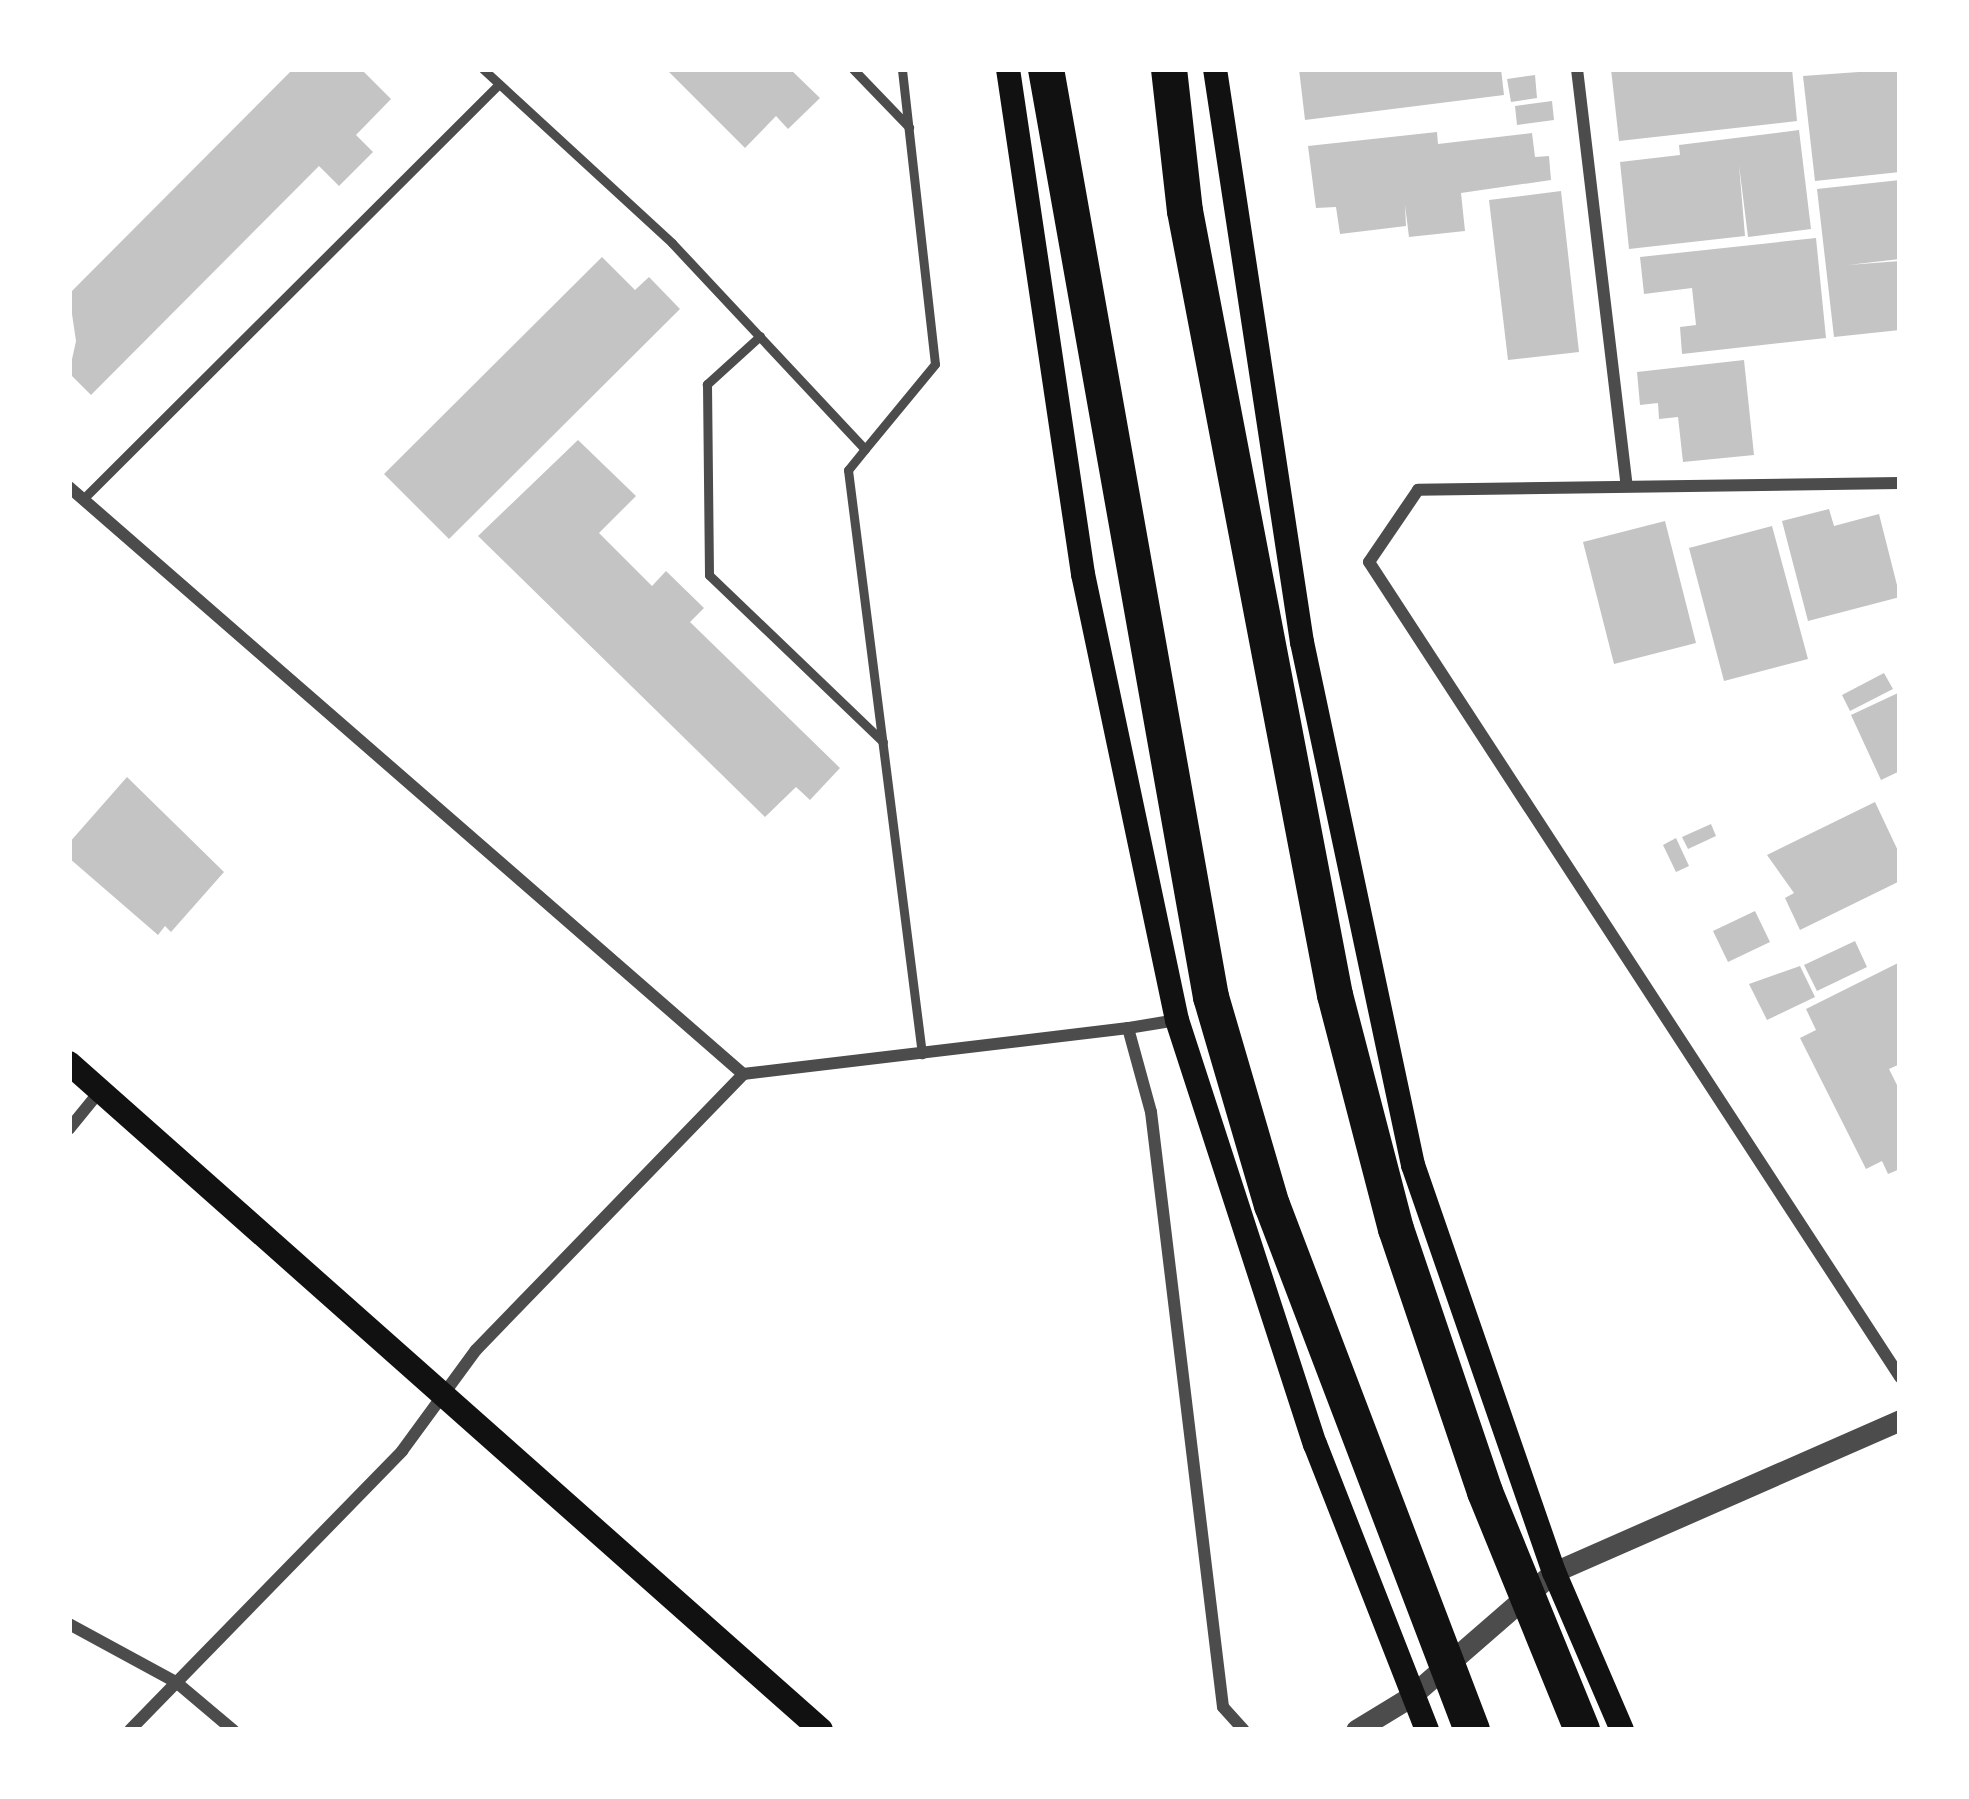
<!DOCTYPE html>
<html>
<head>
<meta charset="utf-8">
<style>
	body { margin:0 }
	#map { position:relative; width:1969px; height:1799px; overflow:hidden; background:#fff; font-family:"Roboto Condensed",sans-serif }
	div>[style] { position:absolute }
	.building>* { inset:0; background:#c4c4c4 }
	.service>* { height:9px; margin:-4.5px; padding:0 4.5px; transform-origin:4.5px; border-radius:4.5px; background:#4c4c4c }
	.minor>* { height:12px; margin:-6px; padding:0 6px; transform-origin:6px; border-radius:6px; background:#4c4c4c }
	.tertiary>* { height:21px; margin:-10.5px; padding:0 10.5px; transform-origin:10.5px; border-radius:10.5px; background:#4c4c4c }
	.secondary>* { height:24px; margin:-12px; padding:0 12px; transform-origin:12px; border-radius:12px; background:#111 }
	.motorway>* { height:36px; margin:-18px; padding:0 18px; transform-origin:18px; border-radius:18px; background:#111 }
	span { translate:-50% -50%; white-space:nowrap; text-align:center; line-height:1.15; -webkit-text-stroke:12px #fff; paint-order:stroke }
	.frame { position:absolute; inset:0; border:72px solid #fff; pointer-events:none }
</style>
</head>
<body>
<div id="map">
	<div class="building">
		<div style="clip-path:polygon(293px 69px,361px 69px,391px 99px,356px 135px,373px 152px,339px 186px,319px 166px,91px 395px,69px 373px,76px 341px,69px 294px)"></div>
		<div style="clip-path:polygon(666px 69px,790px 69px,820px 98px,788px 129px,776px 116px,745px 148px)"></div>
		<div style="clip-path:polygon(1299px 69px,1501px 69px,1504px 95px,1305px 120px)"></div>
		<div style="clip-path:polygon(1611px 69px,1792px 69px,1797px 121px,1619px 141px)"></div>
		<div style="clip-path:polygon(1900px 69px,1900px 172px,1815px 181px,1803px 76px)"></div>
		<div style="clip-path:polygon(1535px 75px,1537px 98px,1511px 102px,1507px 79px)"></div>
		<div style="clip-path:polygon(1552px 101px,1554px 120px,1517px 125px,1515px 106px)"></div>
		<div style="clip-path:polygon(1799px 130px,1811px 229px,1748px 237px,1739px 165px,1745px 236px,1629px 249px,1620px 162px,1680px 155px,1679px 145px)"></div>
		<div style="clip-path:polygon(1437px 132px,1438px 144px,1532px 133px,1535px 157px,1549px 156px,1551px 180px,1461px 193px,1465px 231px,1409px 237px,1405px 205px,1406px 226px,1340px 234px,1336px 207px,1316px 208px,1308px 146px)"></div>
		<div style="clip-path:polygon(1900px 180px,1900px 259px,1848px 265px,1900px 261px,1900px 330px,1834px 337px,1817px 189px)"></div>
		<div style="clip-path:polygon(1561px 191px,1579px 352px,1508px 360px,1489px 200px)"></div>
		<div style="clip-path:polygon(1816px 238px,1826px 338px,1682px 354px,1680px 327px,1696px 325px,1692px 288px,1644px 294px,1640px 257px)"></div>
		<div style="clip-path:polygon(602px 257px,635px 290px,649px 277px,680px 309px,449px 539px,384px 474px)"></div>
		<div style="clip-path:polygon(1744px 360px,1754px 455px,1683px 462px,1678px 417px,1659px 419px,1658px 403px,1640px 405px,1637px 372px)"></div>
		<div style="clip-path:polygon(578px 440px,636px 496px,599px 533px,652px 586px,666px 571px,704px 608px,690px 622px,840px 768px,810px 800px,796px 787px,765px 817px,478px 536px)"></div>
		<div style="clip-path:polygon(1829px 509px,1834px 526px,1879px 514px,1900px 597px,1808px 621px,1782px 521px)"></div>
		<div style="clip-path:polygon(1665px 521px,1696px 643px,1614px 664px,1583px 542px)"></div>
		<div style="clip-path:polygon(1772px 526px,1808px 659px,1724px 681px,1689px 548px)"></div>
		<div style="clip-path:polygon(1884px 673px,1893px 689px,1850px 711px,1842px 695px)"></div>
		<div style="clip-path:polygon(1898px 693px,1900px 771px,1881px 780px,1851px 715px)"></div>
		<div style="clip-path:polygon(127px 777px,224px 872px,171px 932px,165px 926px,158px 935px,69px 858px,69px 843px)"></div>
		<div style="clip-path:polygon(1875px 802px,1900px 855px,1900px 881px,1800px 930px,1785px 898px,1794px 893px,1767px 855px)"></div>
		<div style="clip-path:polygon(1711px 824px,1716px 836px,1688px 849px,1682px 837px)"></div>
		<div style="clip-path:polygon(1676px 838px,1689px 866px,1676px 872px,1663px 845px)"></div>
		<div style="clip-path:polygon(1755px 911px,1770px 942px,1728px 962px,1713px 931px)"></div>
		<div style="clip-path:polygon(1855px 941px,1867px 967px,1817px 991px,1804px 965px)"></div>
		<div style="clip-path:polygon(1900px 962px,1900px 1064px,1889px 1069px,1900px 1091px,1900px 1169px,1888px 1174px,1882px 1161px,1866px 1169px,1800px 1038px,1816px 1030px,1806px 1009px)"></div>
		<div style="clip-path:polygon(1800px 966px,1815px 997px,1767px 1020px,1749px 984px)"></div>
	</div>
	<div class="service">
		<div style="left:483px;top:69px;width:257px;rotate:42.6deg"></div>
		<div style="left:672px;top:243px;width:282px;rotate:46.9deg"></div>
		<div style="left:865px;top:449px;width:27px;rotate:129deg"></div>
		<div style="left:848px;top:470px;width:589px;rotate:82.78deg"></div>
		<div style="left:853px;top:69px;width:81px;rotate:46deg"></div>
		<div style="left:760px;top:336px;width:72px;rotate:137.8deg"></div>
		<div style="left:707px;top:384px;width:191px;rotate:89.4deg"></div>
		<div style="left:709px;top:575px;width:241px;rotate:43.8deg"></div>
		<div style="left:865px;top:449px;width:110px;rotate:-50.5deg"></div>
		<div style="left:935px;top:364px;width:297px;rotate:-96.4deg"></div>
		<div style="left:83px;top:499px;width:586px;rotate:-44.93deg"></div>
	</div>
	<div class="minor">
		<div style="left:1577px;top:69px;width:416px;rotate:83.2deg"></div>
		<div style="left:1900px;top:483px;width:482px;rotate:179.2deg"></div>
		<div style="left:1418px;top:490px;width:87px;rotate:124.2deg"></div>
		<div style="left:1369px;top:562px;width:973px;rotate:56.91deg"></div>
		<div style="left:69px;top:487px;width:894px;rotate:41.05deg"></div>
		<div style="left:1177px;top:1020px;width:50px;rotate:170.7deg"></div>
		<div style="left:1128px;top:1028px;width:87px;rotate:74.7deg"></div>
		<div style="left:1151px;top:1112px;width:599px;rotate:83.1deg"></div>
		<div style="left:1223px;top:1707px;width:31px;rotate:48deg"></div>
		<div style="left:69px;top:1129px;width:49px;rotate:-50.8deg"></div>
		<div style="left:69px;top:1624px;width:122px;rotate:28.5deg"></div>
		<div style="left:176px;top:1682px;width:75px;rotate:40.1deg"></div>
		<div style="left:130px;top:1730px;width:390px;rotate:-45.7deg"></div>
		<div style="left:402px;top:1451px;width:125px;rotate:-53.8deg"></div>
		<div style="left:476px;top:1350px;width:384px;rotate:-45.9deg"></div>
		<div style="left:743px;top:1074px;width:388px;rotate:-6.8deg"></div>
	</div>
	<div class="tertiary">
		<div style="left:1356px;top:1730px;width:63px;rotate:-31.4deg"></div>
		<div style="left:1410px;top:1697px;width:191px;rotate:-41deg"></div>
		<div style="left:1554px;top:1572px;width:378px;rotate:-23.7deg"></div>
	</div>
	<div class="secondary">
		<div style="left:1008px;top:69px;width:511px;rotate:81.55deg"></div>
		<div style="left:1083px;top:574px;width:456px;rotate:78.1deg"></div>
		<div style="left:1177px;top:1020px;width:446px;rotate:72deg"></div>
		<div style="left:1315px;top:1444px;width:307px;rotate:68.6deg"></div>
		<div style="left:1215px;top:69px;width:580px;rotate:81.37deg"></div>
		<div style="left:1302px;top:642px;width:535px;rotate:78.02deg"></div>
		<div style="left:1413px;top:1165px;width:431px;rotate:70.9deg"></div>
		<div style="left:1554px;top:1572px;width:172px;rotate:66.7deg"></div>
		<div style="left:69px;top:1063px;width:1005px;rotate:41.57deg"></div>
	</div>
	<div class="motorway">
		<div style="left:1046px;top:69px;width:943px;rotate:79.92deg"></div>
		<div style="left:1211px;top:997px;width:217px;rotate:73.7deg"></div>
		<div style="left:1272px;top:1205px;width:562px;rotate:69.15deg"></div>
		<div style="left:1169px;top:69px;width:143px;rotate:83.6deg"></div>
		<div style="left:1185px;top:211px;width:798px;rotate:79.17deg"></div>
		<div style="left:1335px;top:995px;width:242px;rotate:75.4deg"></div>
		<div style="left:1396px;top:1229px;width:278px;rotate:71.3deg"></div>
		<div style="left:1485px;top:1492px;width:257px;rotate:67.8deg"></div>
	</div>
	<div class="frame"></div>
</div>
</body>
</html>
